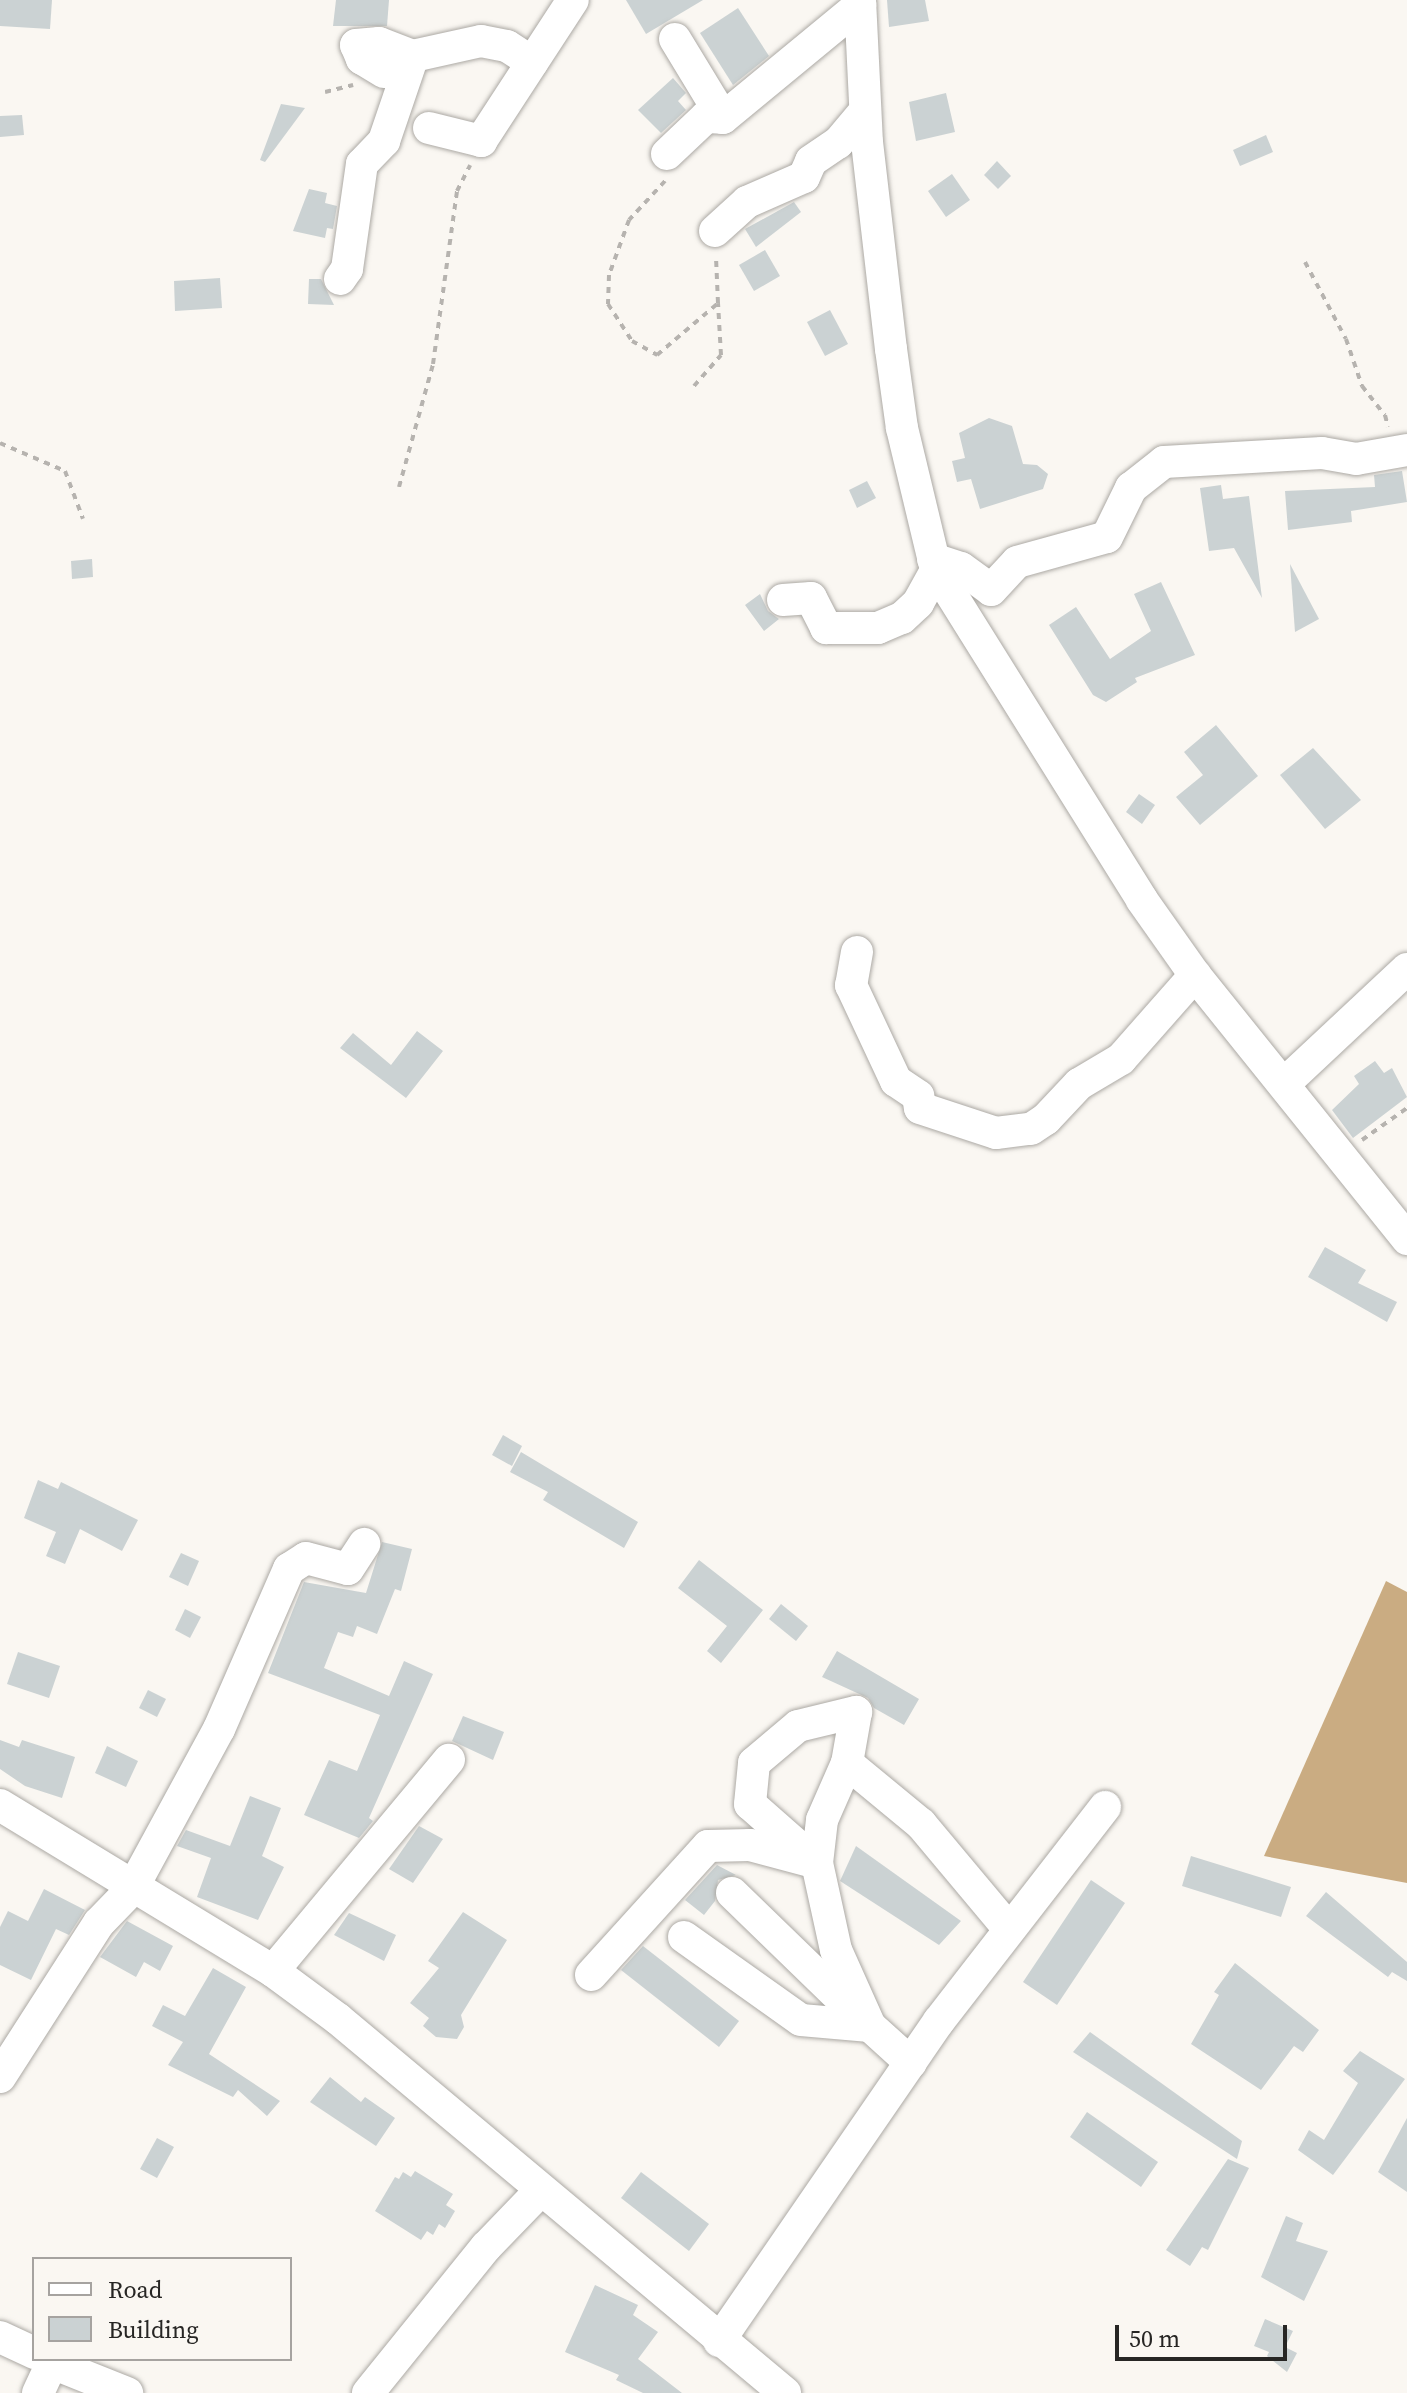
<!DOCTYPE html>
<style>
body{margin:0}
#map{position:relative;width:1407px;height:2393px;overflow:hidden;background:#faf7f2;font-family:"Source Serif 4",serif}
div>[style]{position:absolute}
.forest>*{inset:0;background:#caac82}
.building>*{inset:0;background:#cbd2d3}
.path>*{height:4px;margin-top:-2px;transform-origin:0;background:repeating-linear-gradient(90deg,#b6b3af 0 6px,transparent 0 12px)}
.roads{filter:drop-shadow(0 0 2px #aca9a4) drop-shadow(0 0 2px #aca9a4)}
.minor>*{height:32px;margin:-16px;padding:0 16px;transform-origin:16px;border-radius:16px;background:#fff}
span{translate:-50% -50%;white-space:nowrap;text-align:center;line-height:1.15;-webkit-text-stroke:8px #faf7f2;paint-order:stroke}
.legend{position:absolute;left:32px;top:2257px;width:260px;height:104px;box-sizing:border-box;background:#faf7f2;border:2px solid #a6a3a0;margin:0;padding:10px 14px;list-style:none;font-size:24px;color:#272624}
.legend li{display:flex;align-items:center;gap:16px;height:40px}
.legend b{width:40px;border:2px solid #a6a3a0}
.scale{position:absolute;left:1115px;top:2325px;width:172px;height:36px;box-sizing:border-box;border:4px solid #272624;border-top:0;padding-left:10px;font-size:24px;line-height:28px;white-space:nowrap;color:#272624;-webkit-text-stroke:6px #faf7f2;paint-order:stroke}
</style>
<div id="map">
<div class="forest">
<div style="clip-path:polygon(1386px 1581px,1407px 1592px,1407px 1883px,1264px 1856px)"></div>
</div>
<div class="building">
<div style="clip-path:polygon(0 0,52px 0,50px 29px,0 26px)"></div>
<div style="clip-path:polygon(336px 0,389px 0,387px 26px,333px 26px)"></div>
<div style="clip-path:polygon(626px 0,703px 0,646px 34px)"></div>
<div style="clip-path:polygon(887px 0,925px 0,929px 21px,889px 27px)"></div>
<div style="clip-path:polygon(738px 8px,769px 56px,733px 85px,700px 33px)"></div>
<div style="clip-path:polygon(673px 78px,686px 93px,678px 101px,686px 110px,661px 133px,638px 110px)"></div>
<div style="clip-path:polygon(946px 93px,955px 132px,916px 141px,909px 102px)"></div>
<div style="clip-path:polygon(281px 104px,305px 108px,265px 162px,260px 160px)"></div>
<div style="clip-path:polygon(22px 115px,24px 135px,0 137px,0 116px)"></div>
<div style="clip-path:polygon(1266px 135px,1273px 152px,1240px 166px,1233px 150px)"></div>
<div style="clip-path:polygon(997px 161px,1011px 176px,998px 189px,984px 175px)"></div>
<div style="clip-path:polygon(952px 174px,970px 200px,946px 217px,928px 191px)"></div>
<div style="clip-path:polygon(309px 189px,327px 193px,325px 203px,337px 206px,333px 229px,327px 228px,325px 238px,293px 231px)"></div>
<div style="clip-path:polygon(794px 202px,801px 212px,756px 247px,745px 229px)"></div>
<div style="clip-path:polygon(765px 250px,780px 276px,754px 291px,739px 265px)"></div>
<div style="clip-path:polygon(220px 278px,222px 308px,175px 311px,174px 281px)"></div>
<div style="clip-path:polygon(309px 279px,321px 279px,334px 305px,308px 304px)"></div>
<div style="clip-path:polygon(830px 310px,848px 344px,825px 356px,807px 322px)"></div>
<div style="clip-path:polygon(989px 418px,1012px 426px,1023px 464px,1037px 465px,1048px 474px,1043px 489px,980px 509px,971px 479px,957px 482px,952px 461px,965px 458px,959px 433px)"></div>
<div style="clip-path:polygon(1402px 471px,1407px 502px,1351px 511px,1352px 522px,1288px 530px,1285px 491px,1375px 487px,1374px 475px)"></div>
<div style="clip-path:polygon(867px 481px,876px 498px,857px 508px,849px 490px)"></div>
<div style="clip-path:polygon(1221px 485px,1223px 499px,1249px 496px,1262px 598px,1234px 548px,1209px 551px,1200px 488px)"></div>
<div style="clip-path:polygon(92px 559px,93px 577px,72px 579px,71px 561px)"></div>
<div style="clip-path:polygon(1290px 564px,1319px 619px,1295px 632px)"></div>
<div style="clip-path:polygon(1161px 582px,1195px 655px,1135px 678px,1137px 682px,1106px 702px,1093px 695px,1049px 625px,1076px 607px,1110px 659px,1151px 631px,1134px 594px)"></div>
<div style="clip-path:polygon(760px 594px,768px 611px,779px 619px,764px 631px,745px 605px)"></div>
<div style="clip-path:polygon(1216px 725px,1258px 776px,1200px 825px,1176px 797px,1203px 775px,1184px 752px)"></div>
<div style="clip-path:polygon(1313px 748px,1361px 800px,1325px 829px,1280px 775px)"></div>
<div style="clip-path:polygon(1139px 794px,1155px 805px,1142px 824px,1126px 812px)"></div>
<div style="clip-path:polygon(417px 1031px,443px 1051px,406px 1098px,340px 1048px,353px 1033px,391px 1065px)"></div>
<div style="clip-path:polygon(1375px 1061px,1384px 1073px,1392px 1068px,1407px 1097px,1353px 1138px,1332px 1110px,1359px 1084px,1354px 1076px)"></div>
<div style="clip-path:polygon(1325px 1247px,1366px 1270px,1358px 1283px,1397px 1302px,1387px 1322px,1308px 1277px)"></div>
<div style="clip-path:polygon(503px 1435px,522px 1446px,512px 1466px,492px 1455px)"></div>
<div style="clip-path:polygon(521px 1452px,638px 1522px,624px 1548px,543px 1500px,548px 1492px,510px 1472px)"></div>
<div style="clip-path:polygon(38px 1480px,58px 1489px,61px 1482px,138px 1520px,122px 1551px,80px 1529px,65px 1564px,46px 1556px,56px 1532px,24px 1518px)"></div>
<div style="clip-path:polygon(382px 1542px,412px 1549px,401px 1591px,395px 1589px,377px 1634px,357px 1626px,353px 1637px,338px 1632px,324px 1668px,389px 1696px,404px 1661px,433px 1674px,369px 1818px,373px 1821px,359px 1838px,304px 1815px,329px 1760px,357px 1771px,380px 1715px,268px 1673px,304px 1582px,366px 1593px)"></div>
<div style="clip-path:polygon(181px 1553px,199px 1561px,188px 1586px,169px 1577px)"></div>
<div style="clip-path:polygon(699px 1560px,763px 1610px,721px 1663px,707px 1651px,727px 1626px,678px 1588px)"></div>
<div style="clip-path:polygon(781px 1604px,808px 1626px,796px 1641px,769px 1619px)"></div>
<div style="clip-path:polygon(185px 1609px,201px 1617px,190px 1638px,175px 1630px)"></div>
<div style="clip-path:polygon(837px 1651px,919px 1699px,904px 1725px,874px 1708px,868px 1698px,822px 1677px)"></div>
<div style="clip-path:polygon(18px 1652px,60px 1666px,49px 1698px,7px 1684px)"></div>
<div style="clip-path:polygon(148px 1690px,166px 1699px,157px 1717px,139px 1708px)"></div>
<div style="clip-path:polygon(463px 1716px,504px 1732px,493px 1760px,452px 1741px)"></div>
<div style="clip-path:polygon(0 1740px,19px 1747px,22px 1740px,75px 1757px,62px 1798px,25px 1786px,0 1769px)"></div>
<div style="clip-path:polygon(107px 1746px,138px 1761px,126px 1787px,95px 1773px)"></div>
<div style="clip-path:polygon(250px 1796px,281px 1808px,262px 1856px,284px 1867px,258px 1920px,197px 1897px,211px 1858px,177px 1846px,186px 1830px,230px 1846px)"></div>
<div style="clip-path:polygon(419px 1826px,443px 1839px,413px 1883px,389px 1869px)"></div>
<div style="clip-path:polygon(856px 1846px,961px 1921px,939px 1945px,840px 1881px)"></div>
<div style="clip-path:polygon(1191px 1856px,1291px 1887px,1281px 1917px,1182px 1886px)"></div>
<div style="clip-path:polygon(717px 1865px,736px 1875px,718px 1880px,715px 1901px,704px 1915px,685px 1900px)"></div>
<div style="clip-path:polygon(1091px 1880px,1125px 1903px,1057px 2005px,1023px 1982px)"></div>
<div style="clip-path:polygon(44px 1889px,85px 1910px,69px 1935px,56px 1929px,31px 1980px,0 1965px,0 1927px,8px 1911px,28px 1921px)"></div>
<div style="clip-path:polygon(1326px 1892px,1407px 1962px,1407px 1981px,1392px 1972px,1388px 1977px,1306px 1916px)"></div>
<div style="clip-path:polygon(463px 1912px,507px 1940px,461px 2015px,464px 2027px,457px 2039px,436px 2037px,423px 2026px,429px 2018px,410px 2003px,439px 1968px,428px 1961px)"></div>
<div style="clip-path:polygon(349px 1913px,396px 1935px,384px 1961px,334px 1935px)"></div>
<div style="clip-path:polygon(127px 1921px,173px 1946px,160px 1971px,144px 1962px,136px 1977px,100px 1957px)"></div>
<div style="clip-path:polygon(643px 1946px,739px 2021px,719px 2047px,621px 1970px)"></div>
<div style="clip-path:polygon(1235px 1963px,1319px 2030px,1303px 2052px,1294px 2046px,1261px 2090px,1191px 2044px,1219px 1995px,1214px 1992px)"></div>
<div style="clip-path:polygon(213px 1968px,246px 1987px,209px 2054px,280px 2101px,267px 2116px,238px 2090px,233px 2097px,168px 2065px,183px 2042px,152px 2026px,163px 2005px,185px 2016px)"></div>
<div style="clip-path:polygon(1090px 2032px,1242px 2141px,1237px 2159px,1073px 2052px)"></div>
<div style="clip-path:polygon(1360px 2051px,1405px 2079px,1333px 2175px,1298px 2150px,1309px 2130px,1324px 2140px,1358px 2083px,1343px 2071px)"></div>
<div style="clip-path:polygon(330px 2077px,361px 2102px,365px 2097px,395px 2118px,376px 2146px,310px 2102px)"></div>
<div style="clip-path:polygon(1087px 2112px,1158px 2162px,1141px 2187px,1070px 2137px)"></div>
<div style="clip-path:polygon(1407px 2118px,1407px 2192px,1378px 2172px)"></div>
<div style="clip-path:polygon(157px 2138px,174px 2147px,157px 2178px,140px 2169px)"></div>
<div style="clip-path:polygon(1228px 2159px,1249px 2168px,1208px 2250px,1202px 2247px,1190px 2266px,1166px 2250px)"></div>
<div style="clip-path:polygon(415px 2171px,453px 2194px,446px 2205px,455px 2211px,445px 2228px,439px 2224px,433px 2235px,427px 2231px,421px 2240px,375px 2211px,395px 2177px,399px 2179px,403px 2172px,411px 2177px)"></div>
<div style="clip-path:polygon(641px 2172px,709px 2224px,689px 2251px,621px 2198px)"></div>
<div style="clip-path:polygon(1286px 2216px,1303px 2223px,1296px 2241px,1328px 2251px,1304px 2301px,1261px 2277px)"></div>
<div style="clip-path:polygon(595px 2285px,638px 2305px,633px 2315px,658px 2332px,638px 2359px,682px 2393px,643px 2393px,616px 2380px,619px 2375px,565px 2352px)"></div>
<div style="clip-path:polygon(1265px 2319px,1293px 2331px,1285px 2347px,1297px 2353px,1287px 2372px,1267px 2356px,1269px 2352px,1254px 2346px)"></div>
</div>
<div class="path">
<div style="left:325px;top:92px;width:29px;rotate:-14deg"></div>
<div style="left:665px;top:181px;width:53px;rotate:132.7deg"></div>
<div style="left:629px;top:220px;width:59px;rotate:110deg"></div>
<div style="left:609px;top:275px;width:29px;rotate:92deg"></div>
<div style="left:608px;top:304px;width:44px;rotate:57deg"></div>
<div style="left:632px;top:341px;width:29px;rotate:29deg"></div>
<div style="left:657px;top:355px;width:80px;rotate:-40.4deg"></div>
<div style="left:718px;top:303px;width:45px;rotate:-92.5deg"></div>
<div style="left:1305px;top:262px;width:87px;rotate:62deg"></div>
<div style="left:1346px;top:339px;width:50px;rotate:71.2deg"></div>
<div style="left:1362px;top:386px;width:37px;rotate:52deg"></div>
<div style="left:1385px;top:415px;width:12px;rotate:76deg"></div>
<div style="left:694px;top:386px;width:41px;rotate:-48.9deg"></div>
<div style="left:721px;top:355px;width:52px;rotate:-93.3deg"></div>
<div style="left:0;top:443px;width:71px;rotate:23.3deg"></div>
<div style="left:65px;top:471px;width:51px;rotate:69.4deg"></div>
<div style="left:399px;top:487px;width:128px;rotate:-74.5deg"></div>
<div style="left:433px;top:364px;width:175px;rotate:-82.1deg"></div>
<div style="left:457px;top:191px;width:29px;rotate:-63deg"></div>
<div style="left:1362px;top:1140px;width:55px;rotate:-35.4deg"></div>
</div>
<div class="roads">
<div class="minor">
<div style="left:860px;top:0;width:142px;rotate:87.2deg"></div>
<div style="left:867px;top:142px;width:208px;rotate:83.4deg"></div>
<div style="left:891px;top:349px;width:80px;rotate:82.1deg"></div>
<div style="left:902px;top:428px;width:146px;rotate:76.5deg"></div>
<div style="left:936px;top:570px;width:389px;rotate:58deg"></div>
<div style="left:1142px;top:900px;width:92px;rotate:54.8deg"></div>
<div style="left:1195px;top:975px;width:339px;rotate:51.2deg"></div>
<div style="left:675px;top:39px;width:92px;rotate:58.7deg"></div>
<div style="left:384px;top:72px;width:26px;rotate:-149deg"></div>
<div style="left:362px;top:59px;width:15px;rotate:-113deg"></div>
<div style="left:356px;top:45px;width:23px;rotate:-5deg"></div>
<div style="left:379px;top:43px;width:36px;rotate:21deg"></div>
<div style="left:429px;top:128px;width:54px;rotate:14deg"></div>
<div style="left:481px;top:141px;width:168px;rotate:-56.9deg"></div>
<div style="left:667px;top:154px;width:54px;rotate:-43.5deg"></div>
<div style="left:706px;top:117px;width:17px;rotate:3deg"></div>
<div style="left:723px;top:118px;width:178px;rotate:-39.5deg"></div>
<div style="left:715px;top:231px;width:43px;rotate:-42.2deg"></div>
<div style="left:747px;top:202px;width:62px;rotate:-23.7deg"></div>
<div style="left:804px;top:177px;width:17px;rotate:-66deg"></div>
<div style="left:811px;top:161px;width:32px;rotate:-34deg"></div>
<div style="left:838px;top:143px;width:42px;rotate:-49.8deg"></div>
<div style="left:340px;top:279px;width:12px;rotate:-55deg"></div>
<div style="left:347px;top:269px;width:106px;rotate:-81.9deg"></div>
<div style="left:362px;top:164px;width:32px;rotate:-46deg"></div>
<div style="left:384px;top:141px;width:90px;rotate:-71.2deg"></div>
<div style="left:413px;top:56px;width:70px;rotate:-12.4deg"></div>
<div style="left:481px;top:41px;width:26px;rotate:11deg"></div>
<div style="left:507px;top:46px;width:30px;rotate:33deg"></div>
<div style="left:933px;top:559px;width:29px;rotate:18deg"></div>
<div style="left:961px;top:568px;width:37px;rotate:36deg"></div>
<div style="left:991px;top:590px;width:38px;rotate:-47deg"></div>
<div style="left:1017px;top:562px;width:93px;rotate:-15.5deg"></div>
<div style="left:1107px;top:537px;width:55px;rotate:-63.9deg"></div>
<div style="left:1131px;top:488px;width:42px;rotate:-38.2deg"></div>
<div style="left:1164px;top:462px;width:158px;rotate:-3.3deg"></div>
<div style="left:1322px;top:453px;width:35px;rotate:10deg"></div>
<div style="left:1356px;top:459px;width:52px;rotate:-10deg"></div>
<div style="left:783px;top:600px;width:28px;rotate:-4deg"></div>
<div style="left:811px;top:598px;width:34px;rotate:63deg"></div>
<div style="left:826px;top:628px;width:52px"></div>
<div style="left:878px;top:628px;width:26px;rotate:-23deg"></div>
<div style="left:902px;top:618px;width:22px;rotate:-43deg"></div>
<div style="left:918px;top:603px;width:38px;rotate:-61deg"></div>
<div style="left:857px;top:952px;width:34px;rotate:100deg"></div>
<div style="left:851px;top:985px;width:106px;rotate:64.9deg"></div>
<div style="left:896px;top:1081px;width:27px;rotate:34deg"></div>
<div style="left:918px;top:1096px;width:12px;rotate:81deg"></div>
<div style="left:920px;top:1108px;width:80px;rotate:18.2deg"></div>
<div style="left:996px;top:1133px;width:35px;rotate:-7deg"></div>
<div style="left:1031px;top:1129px;width:18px;rotate:-34deg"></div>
<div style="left:1046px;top:1119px;width:48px;rotate:-46.7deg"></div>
<div style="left:1079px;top:1084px;width:49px;rotate:-30.8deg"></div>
<div style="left:1121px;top:1059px;width:112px;rotate:-48.6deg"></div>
<div style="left:1285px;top:1083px;width:167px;rotate:-43.1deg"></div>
<div style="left:847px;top:1763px;width:96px;rotate:39.5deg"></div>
<div style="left:921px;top:1824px;width:136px;rotate:50.1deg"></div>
<div style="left:0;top:1805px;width:320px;rotate:31.3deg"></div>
<div style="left:273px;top:1971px;width:81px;rotate:36.4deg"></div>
<div style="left:338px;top:2019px;width:583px;rotate:39.92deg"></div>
<div style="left:817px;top:1863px;width:89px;rotate:-138.6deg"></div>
<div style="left:750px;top:1804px;width:41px;rotate:-84.4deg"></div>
<div style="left:754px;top:1763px;width:57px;rotate:-40.1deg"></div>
<div style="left:798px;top:1726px;width:60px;rotate:-13.6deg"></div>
<div style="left:856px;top:1712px;width:52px;rotate:100deg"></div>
<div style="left:847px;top:1763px;width:62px;rotate:113.7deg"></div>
<div style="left:822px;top:1820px;width:43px;rotate:96.6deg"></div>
<div style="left:817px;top:1863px;width:89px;rotate:77.7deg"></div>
<div style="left:836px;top:1950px;width:83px;rotate:65.9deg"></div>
<div style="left:870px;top:2026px;width:55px;rotate:42.1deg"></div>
<div style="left:732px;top:1893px;width:173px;rotate:44.1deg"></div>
<div style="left:684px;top:1937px;width:143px;rotate:35.4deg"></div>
<div style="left:801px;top:2020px;width:69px;rotate:5deg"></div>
<div style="left:273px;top:1971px;width:275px;rotate:-50.2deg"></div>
<div style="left:591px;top:1975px;width:174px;rotate:-47.8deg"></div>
<div style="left:708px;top:1846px;width:42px;rotate:-1.4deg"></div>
<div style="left:750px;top:1845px;width:62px;rotate:14.9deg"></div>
<div style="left:0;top:2077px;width:183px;rotate:-57.3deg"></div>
<div style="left:99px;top:1923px;width:47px;rotate:-45.9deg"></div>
<div style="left:132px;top:1889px;width:182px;rotate:-61.5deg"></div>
<div style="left:219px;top:1729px;width:175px;rotate:-66.4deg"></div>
<div style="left:289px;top:1569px;width:20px;rotate:-33deg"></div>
<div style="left:306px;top:1558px;width:43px;rotate:14.7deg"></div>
<div style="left:348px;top:1569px;width:30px;rotate:-57deg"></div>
<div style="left:0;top:2337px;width:38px;rotate:25deg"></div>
<div style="left:719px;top:2341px;width:388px;rotate:-55.5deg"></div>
<div style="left:939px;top:2021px;width:271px;rotate:-52.2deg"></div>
<div style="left:52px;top:2363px;width:81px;rotate:21.8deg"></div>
<div style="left:38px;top:2393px;width:33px;rotate:-65deg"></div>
<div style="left:52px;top:2363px;width:6px;rotate:-141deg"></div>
<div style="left:368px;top:2393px;width:188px;rotate:-51.1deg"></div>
<div style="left:486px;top:2247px;width:79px;rotate:-46deg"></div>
</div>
</div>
<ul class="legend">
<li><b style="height:10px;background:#fff"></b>Road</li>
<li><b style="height:22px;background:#cbd2d3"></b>Building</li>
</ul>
<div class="scale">50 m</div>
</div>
